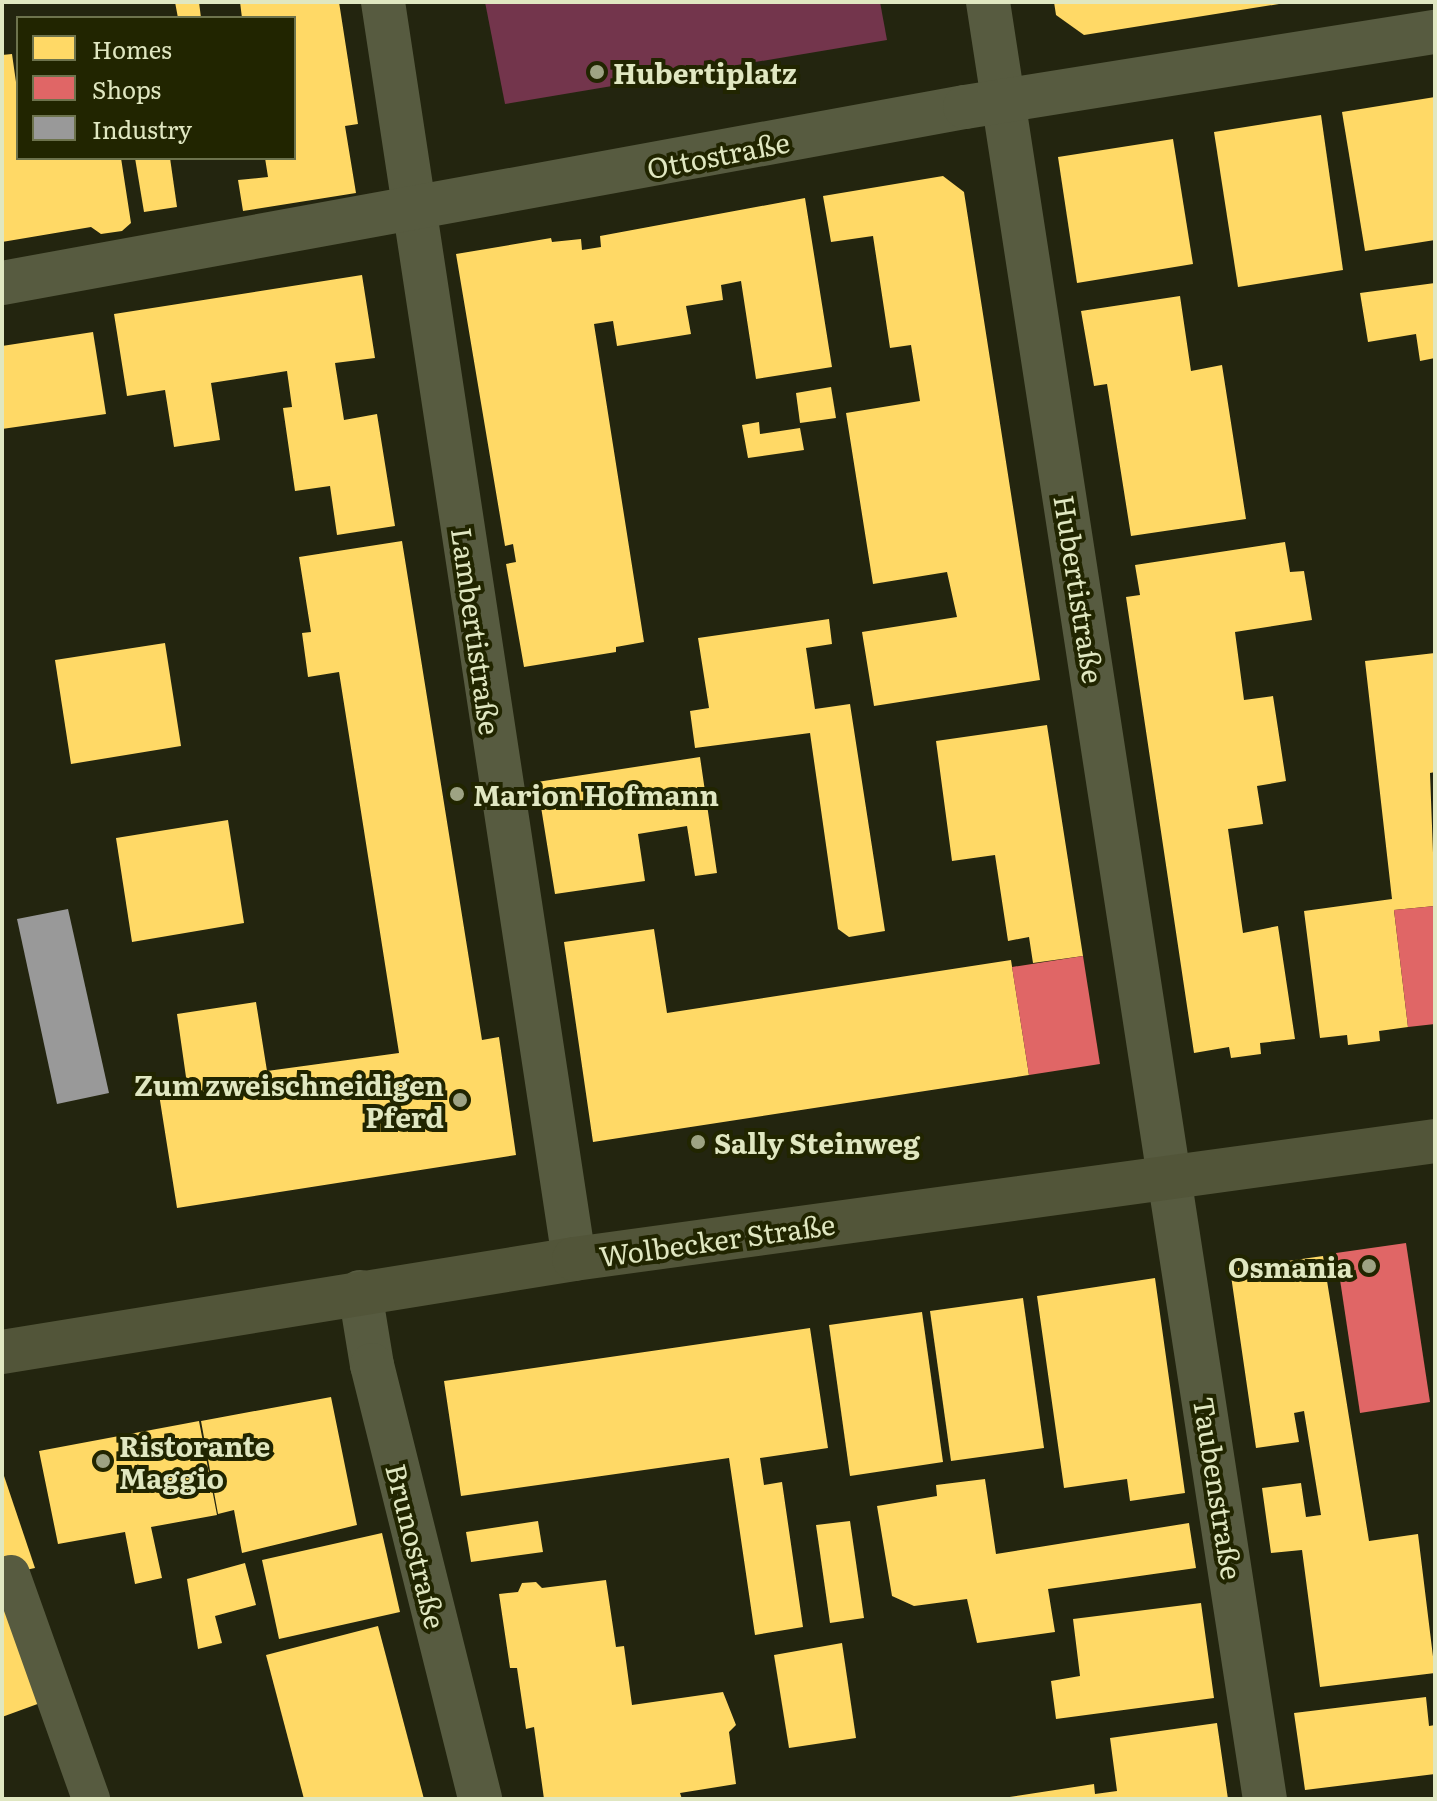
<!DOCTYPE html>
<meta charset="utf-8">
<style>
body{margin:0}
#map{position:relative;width:1437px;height:1801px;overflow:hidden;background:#23250f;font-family:Literata,serif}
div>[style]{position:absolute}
.green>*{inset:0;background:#73354c}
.homes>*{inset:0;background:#ffd966}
.shops>*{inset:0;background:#e06666}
.industry>*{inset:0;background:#999}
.lane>*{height:38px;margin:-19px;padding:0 19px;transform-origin:19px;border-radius:19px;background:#575b40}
.street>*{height:44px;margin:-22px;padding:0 22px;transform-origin:22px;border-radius:22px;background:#575b40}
.secondary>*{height:44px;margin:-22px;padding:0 22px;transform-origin:22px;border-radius:22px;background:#525539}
.dots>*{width:22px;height:22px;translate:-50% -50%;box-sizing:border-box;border:4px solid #212500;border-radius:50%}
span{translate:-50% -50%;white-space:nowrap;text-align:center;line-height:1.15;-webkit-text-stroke:8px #212500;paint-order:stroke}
.poi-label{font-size:28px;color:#e0e7c1;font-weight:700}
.left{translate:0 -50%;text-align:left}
.right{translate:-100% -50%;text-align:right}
.street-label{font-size:28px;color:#e0e7c1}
.frame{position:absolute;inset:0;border:4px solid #e0e7c1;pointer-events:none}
.legend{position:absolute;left:16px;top:16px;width:280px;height:144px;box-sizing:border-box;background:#212500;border:2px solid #6d734d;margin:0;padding:10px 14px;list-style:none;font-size:24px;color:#e0e7c1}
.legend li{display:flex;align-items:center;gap:16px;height:40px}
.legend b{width:40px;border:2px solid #6d734d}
</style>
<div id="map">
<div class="green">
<div style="clip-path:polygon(485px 2px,880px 2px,887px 40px,505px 104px)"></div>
</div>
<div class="homes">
<div style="clip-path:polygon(175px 2px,199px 2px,201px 18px,178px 18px)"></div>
<div style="clip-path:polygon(240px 2px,339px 2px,358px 124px,345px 126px,356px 193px,243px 211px,238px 180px,268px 177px,265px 158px,294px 158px,294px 18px,242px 18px)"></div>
<div style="clip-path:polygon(1054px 2px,1279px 2px,1279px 4px,1084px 35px,1056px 15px)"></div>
<div style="clip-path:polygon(12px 54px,18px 96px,16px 157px,121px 158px,131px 223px,122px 231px,101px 234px,91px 227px,2px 242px,2px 55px)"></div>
<div style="clip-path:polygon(1435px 97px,1435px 240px,1365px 251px,1342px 112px)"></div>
<div style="clip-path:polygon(1321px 115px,1343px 270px,1238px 287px,1214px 132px)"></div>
<div style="clip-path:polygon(1173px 139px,1193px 264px,1077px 283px,1058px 157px)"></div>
<div style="clip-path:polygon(135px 158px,170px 158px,177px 207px,144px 212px)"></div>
<div style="clip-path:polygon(943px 176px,964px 192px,1040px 680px,874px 706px,862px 632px,957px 617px,947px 572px,873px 584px,846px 413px,920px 401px,911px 345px,890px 348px,873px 236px,831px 242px,823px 196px)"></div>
<div style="clip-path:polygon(805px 198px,832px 367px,756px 379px,741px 281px,721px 285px,723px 300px,686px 306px,691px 334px,617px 346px,613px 321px,594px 324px,644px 642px,616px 647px,616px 652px,524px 667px,506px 564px,516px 562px,513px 544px,505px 546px,456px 254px,551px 238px,552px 242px,581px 239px,582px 250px,601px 247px,600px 236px)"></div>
<div style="clip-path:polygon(362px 275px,375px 358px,335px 363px,344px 420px,377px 414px,395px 526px,337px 535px,330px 486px,295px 491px,283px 408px,292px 407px,287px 371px,211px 383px,220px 440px,174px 447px,165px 390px,127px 396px,114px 314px)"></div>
<div style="clip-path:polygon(1435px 283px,1435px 358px,1420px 361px,1416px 334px,1368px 342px,1360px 293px)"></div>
<div style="clip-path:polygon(1180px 296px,1191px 371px,1222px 365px,1246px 519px,1131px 536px,1107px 384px,1094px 386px,1081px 311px)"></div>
<div style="clip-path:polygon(93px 332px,106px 414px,2px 429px,2px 346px)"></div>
<div style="clip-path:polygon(831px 387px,836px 418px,800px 423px,796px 393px)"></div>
<div style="clip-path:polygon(759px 422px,760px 434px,800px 428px,804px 450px,748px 458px,742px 425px)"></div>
<div style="clip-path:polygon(402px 541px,482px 1040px,499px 1037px,516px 1155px,177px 1208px,158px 1088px,187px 1084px,177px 1014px,256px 1002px,267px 1071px,399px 1053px,339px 672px,308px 677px,302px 633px,311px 632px,299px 557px)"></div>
<div style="clip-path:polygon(1285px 542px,1290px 572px,1304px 571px,1312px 620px,1235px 632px,1244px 700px,1273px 696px,1286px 781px,1257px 786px,1263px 824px,1228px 829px,1243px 933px,1278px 926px,1295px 1039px,1260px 1043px,1261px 1054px,1231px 1058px,1229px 1047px,1194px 1053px,1126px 597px,1140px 595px,1135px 565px)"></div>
<div style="clip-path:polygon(829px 619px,832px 644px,806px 648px,815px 709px,850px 704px,885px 931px,849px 937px,838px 929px,810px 733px,695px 748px,690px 711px,709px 708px,698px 638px)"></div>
<div style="clip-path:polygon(165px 643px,181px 746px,71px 764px,55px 660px)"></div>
<div style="clip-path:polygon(1435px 653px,1435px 772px,1430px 773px,1435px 906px,1394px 910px,1408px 1027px,1379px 1031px,1380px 1041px,1348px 1045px,1347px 1035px,1320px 1038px,1304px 911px,1392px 899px,1365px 661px)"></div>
<div style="clip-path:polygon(1047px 725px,1083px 956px,1033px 963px,1029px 937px,1008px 941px,995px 855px,952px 861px,936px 741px)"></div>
<div style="clip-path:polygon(700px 757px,717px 873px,695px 876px,687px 826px,638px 834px,645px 881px,555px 894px,537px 782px)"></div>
<div style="clip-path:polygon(228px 820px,244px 923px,132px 942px,116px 838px)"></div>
<div style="clip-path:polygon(654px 929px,667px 1013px,1011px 960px,1029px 1075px,593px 1142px,564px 942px)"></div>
<div style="clip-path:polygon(1323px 1256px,1369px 1541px,1418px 1534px,1435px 1673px,1320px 1687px,1302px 1550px,1271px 1553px,1262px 1488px,1301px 1483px,1306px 1517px,1321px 1515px,1304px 1411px,1294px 1413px,1299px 1442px,1256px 1448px,1230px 1269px)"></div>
<div style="clip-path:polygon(1155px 1278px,1185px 1493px,1130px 1501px,1127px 1479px,1064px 1488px,1037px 1296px)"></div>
<div style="clip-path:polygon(1023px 1298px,1044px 1448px,951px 1461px,930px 1311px)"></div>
<div style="clip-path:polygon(922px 1312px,943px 1462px,850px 1476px,829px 1325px)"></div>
<div style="clip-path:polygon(810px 1328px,828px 1448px,760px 1458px,764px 1485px,782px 1482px,803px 1627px,755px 1635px,729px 1458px,461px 1496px,444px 1381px)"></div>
<div style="clip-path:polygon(331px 1397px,357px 1525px,242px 1553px,234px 1510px,218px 1514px,201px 1421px)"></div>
<div style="clip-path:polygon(199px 1421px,217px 1515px,151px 1527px,162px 1578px,135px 1584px,125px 1532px,58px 1544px,39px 1451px)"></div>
<div style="clip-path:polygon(2px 1470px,35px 1568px,2px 1575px)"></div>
<div style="clip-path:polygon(985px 1479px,996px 1554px,1189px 1523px,1196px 1568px,1048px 1589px,1055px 1632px,977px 1643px,967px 1599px,914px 1606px,892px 1596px,877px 1506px,937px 1496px,936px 1485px)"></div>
<div style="clip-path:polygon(538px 1521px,543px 1552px,471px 1562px,466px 1532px)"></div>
<div style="clip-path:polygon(850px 1521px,864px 1618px,830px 1623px,816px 1525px)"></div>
<div style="clip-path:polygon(382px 1533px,400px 1612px,279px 1639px,262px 1560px)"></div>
<div style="clip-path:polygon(245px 1563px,256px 1605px,215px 1616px,222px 1643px,198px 1649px,187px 1579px)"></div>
<div style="clip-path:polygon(606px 1580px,616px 1647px,624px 1646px,632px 1705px,723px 1692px,736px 1725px,729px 1732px,736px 1784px,680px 1793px,682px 1799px,544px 1799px,534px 1727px,526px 1729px,517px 1668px,510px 1668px,499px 1594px,518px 1592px,522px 1583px,536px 1582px,542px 1588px)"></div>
<div style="clip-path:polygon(2px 1594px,43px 1702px,2px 1717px)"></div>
<div style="clip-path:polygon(1201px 1603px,1214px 1698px,1056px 1719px,1051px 1681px,1080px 1676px,1073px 1619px)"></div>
<div style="clip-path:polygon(378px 1626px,424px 1799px,304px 1799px,266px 1655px)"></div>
<div style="clip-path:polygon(842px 1643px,856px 1738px,789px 1748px,774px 1655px)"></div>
<div style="clip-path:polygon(1426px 1697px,1429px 1726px,1435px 1725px,1435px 1774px,1305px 1790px,1294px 1713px)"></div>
<div style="clip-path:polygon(1217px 1723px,1228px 1799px,996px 1799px,1094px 1784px,1095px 1794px,1117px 1791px,1110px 1738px)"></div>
</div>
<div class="shops">
<div style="clip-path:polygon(1435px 906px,1435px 1024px,1408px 1027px,1394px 910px)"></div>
<div style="clip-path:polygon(1083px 956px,1100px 1064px,1029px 1075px,1012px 967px)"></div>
<div style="clip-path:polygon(1406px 1243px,1430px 1402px,1360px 1413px,1336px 1253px)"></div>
</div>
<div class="industry">
<div style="clip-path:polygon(68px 909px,109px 1093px,57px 1104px,17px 919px)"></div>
</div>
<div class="lane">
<div style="left:11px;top:1574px;width:239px;rotate:70.4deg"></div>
</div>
<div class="street">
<div style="left:383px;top:2px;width:1271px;rotate:81.36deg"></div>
<div style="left:988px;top:2px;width:1818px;rotate:81.24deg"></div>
<div style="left:2px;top:283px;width:979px;rotate:-10.36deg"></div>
<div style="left:965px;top:107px;width:476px;rotate:-9.1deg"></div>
<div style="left:360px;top:1292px;width:74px;rotate:80.7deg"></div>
<div style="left:372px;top:1365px;width:447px;rotate:76deg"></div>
</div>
<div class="secondary">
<div style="left:2px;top:1352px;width:580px;rotate:-9.23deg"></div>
<div style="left:574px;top:1259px;width:869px;rotate:-7.8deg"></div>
</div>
<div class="dots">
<div style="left:597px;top:72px;background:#9ea383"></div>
<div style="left:457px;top:794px;background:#9ea383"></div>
<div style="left:460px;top:1100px;background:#9ea383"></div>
<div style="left:698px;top:1142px;background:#9ea383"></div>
<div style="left:1369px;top:1266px;background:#9ea383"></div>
<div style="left:103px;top:1461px;background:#9ea383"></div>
</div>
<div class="poi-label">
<span class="left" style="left:613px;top:72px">Hubertiplatz</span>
<span class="left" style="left:473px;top:794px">Marion Hofmann</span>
<span class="right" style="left:444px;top:1100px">Zum zweischneidigen<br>Pferd</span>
<span class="left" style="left:714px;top:1142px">Sally Steinweg</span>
<span class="right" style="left:1353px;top:1266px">Osmania</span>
<span class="left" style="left:119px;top:1461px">Ristorante<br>Maggio</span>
</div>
<div class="street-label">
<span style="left:718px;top:154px;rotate:-11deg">Ottostraße</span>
<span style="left:1080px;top:589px;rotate:81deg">Hubertistraße</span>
<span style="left:477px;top:631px;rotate:82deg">Lambertistraße</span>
<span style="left:717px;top:1239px;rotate:-8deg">Wolbecker Straße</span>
<span style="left:1219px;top:1488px;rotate:81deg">Taubenstraße</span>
<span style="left:417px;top:1546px;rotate:76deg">Brunostraße</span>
</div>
<div class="frame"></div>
<ul class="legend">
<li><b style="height:22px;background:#ffd966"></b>Homes</li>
<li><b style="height:22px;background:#e06666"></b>Shops</li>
<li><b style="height:22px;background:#999"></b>Industry</li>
</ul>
</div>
